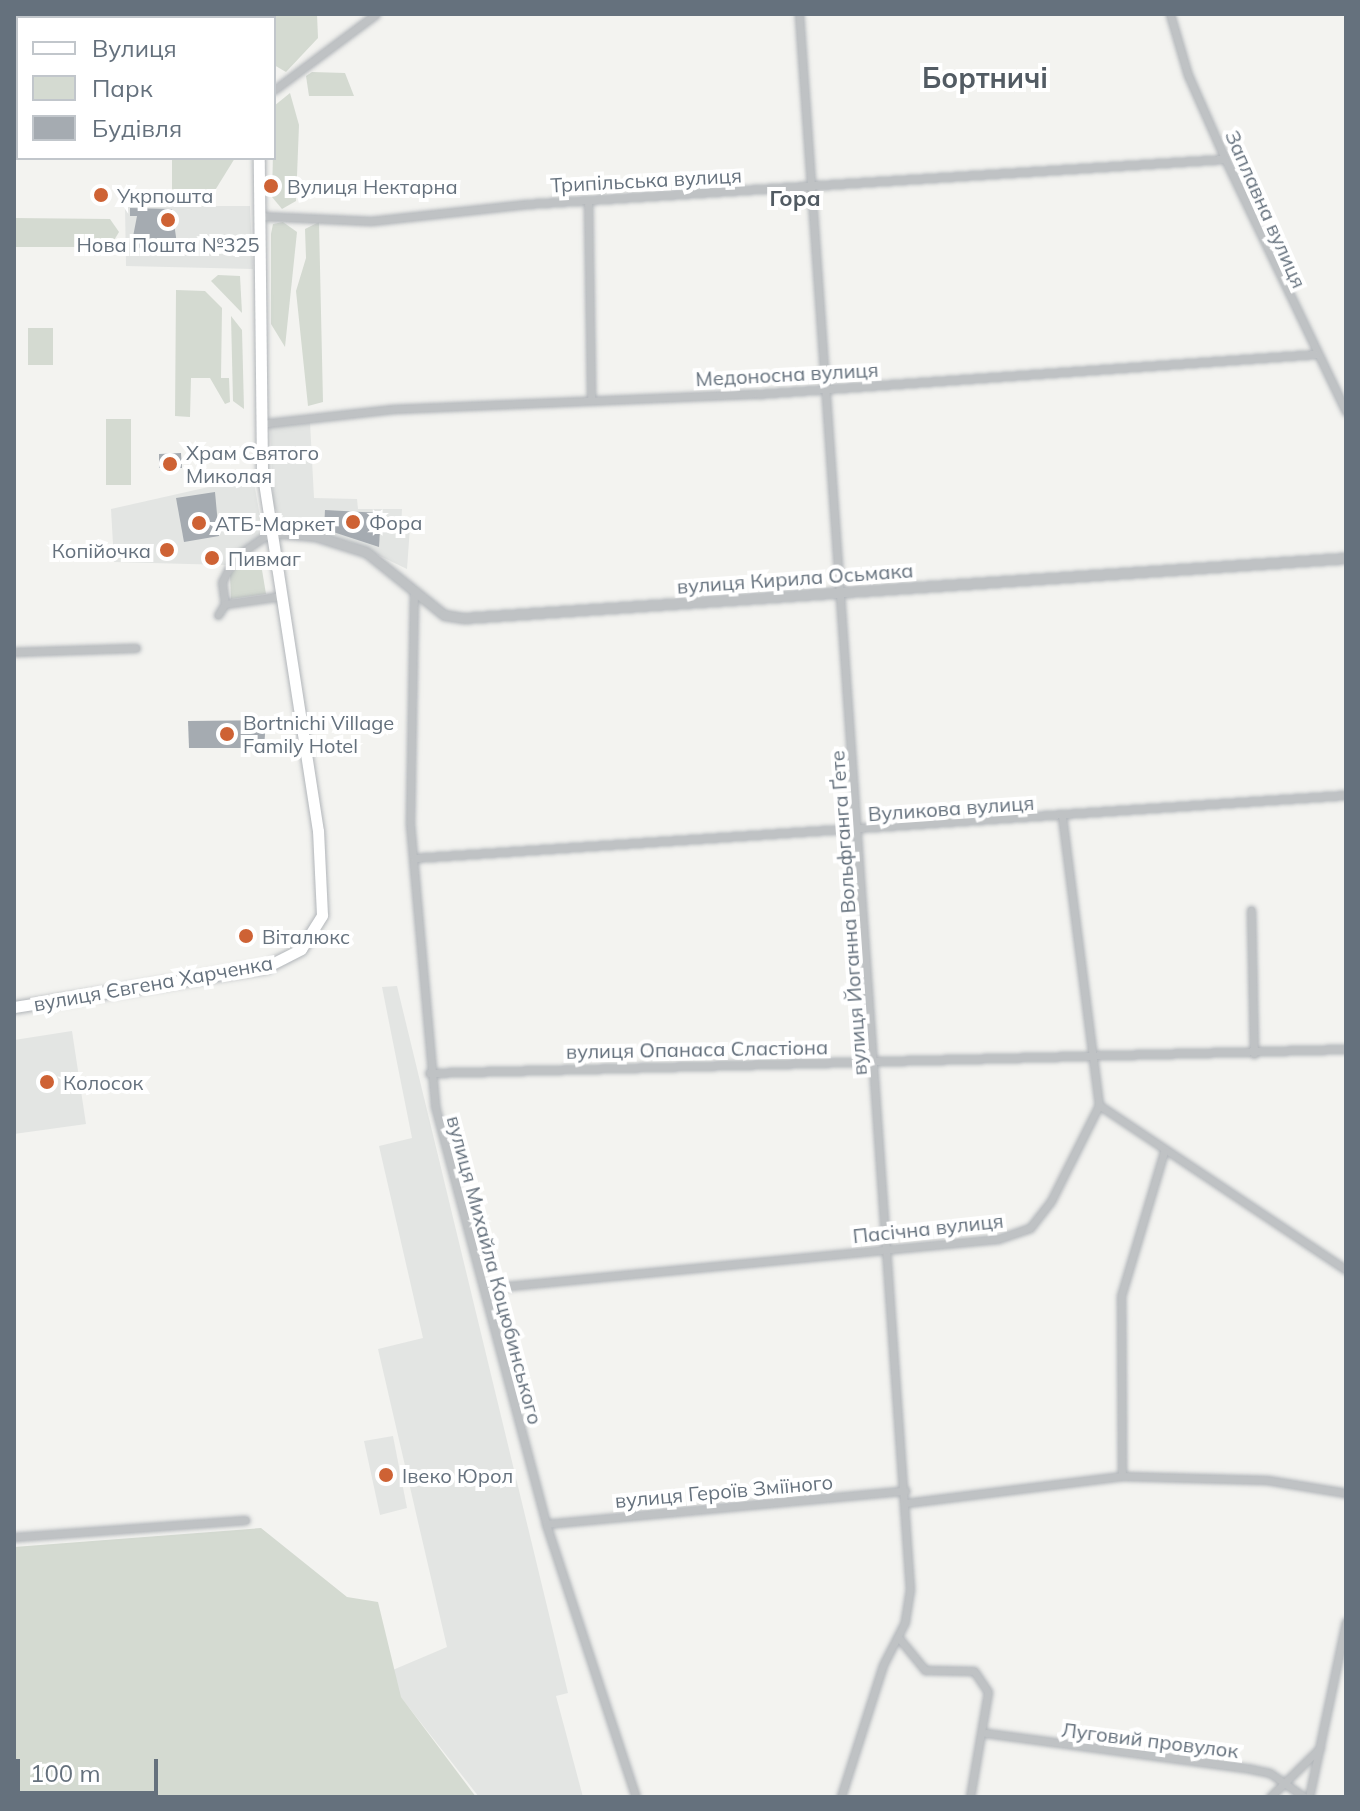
<!DOCTYPE html>
<meta charset="utf-8">
<style>
body{margin:0}
#map{position:relative;width:1360px;height:1811px;overflow:hidden;background:#f3f3f0;font-family:Mulish,sans-serif}
div>[style]{position:absolute}
.built>*{inset:0;background:#e3e5e3}
.green>*{inset:0;background:#d4dad1}
.building>*{inset:0;background:#a5abb1}
.roads{filter:drop-shadow(0 0 2px #b1b5b9) drop-shadow(0 0 2px #b1b5b9)}
.minor>*{height:7px;margin:-3.5px;padding:0 3.5px;transform-origin:3.5px;border-radius:3.5px;background:#bfc2c4}
.tertiary>*{height:9px;margin:-4.5px;padding:0 4.5px;transform-origin:4.5px;border-radius:4.5px;background:#bfc2c4}
.secondary>*{height:11px;margin:-5.5px;padding:0 5.5px;transform-origin:5.5px;border-radius:5.5px;background:#fff}
.dots>*{width:22px;height:22px;translate:-50% -50%;box-sizing:border-box;border:4px solid #fff;border-radius:50%}
span{translate:-50% -50%;white-space:nowrap;text-align:center;line-height:1.15;-webkit-text-stroke:8px #fff;paint-order:stroke}
.street-label{font-size:20px;color:#65717d}
.poi-label{font-size:20px;color:#65717d}
.left{translate:0 -50%;text-align:left}
.right{translate:-100% -50%;text-align:right}
.neighbourhood-label{font-size:22px;color:#525b63;font-weight:700}
.district-label{font-size:28px;color:#525b63;font-weight:700}
.frame{position:absolute;inset:0;border:16px solid #65717d;pointer-events:none}
.legend{position:absolute;left:16px;top:16px;width:260px;height:144px;box-sizing:border-box;background:#fff;border:2px solid #c1c6cb;margin:0;padding:10px 14px;list-style:none;font-size:24px;color:#65717d}
.legend li{display:flex;align-items:center;gap:16px;height:40px}
.legend b{width:40px;border:2px solid #c1c6cb}
.scale{position:absolute;left:16px;top:1759px;width:142px;height:36px;box-sizing:border-box;border:4px solid #65717d;border-top:0;padding-left:10px;font-size:24px;line-height:28px;white-space:nowrap;color:#65717d;-webkit-text-stroke:6px #fff;paint-order:stroke}
</style>
<div id="map">
<div class="built">
<div style="clip-path:polygon(14px 14px,114px 14px,18px 18px,18px 150px)"></div>
<div style="clip-path:polygon(125px 206px,250px 206px,253px 269px,126px 266px)"></div>
<div style="clip-path:polygon(310px 422px,314px 498px,357px 499px,358px 509px,402px 509px,401px 527px,410px 527px,407px 569px,351px 542px,300px 530px,279px 516px,273px 504px,270px 424px)"></div>
<div style="clip-path:polygon(253px 477px,263px 534px,226px 565px,114px 562px,111px 509px)"></div>
<div style="clip-path:polygon(397px 986px,568px 1693px,556px 1696px,583px 1797px,479px 1797px,396px 1691px,388px 1672px,447px 1647px,378px 1349px,423px 1338px,379px 1146px,412px 1138px,382px 987px)"></div>
<div style="clip-path:polygon(72px 1031px,86px 1124px,14px 1134px,14px 1040px)"></div>
<div style="clip-path:polygon(393px 1436px,407px 1508px,380px 1515px,364px 1441px)"></div>
</div>
<div class="green">
<div style="clip-path:polygon(271px 14px,317px 14px,318px 38px,286px 72px,274px 65px)"></div>
<div style="clip-path:polygon(312px 72px,345px 73px,354px 96px,309px 96px,306px 76px)"></div>
<div style="clip-path:polygon(290px 93px,299px 125px,296px 201px,282px 209px,272px 197px,274px 106px)"></div>
<div style="clip-path:polygon(172px 158px,235px 158px,209px 200px,172px 199px)"></div>
<div style="clip-path:polygon(14px 218px,110px 219px,119px 232px,110px 247px,14px 247px)"></div>
<div style="clip-path:polygon(283px 222px,297px 232px,285px 347px,271px 324px,271px 234px,273px 224px)"></div>
<div style="clip-path:polygon(319px 222px,323px 402px,308px 406px,296px 291px,306px 258px,305px 229px)"></div>
<div style="clip-path:polygon(218px 275px,240px 276px,242px 313px,211px 281px)"></div>
<div style="clip-path:polygon(176px 290px,205px 291px,222px 308px,221px 378px,229px 378px,230px 402px,225px 404px,210px 378px,191px 378px,190px 417px,175px 416px)"></div>
<div style="clip-path:polygon(231px 316px,242px 330px,244px 409px,233px 401px)"></div>
<div style="clip-path:polygon(28px 328px,53px 328px,53px 365px,28px 365px)"></div>
<div style="clip-path:polygon(106px 419px,131px 419px,131px 485px,106px 485px)"></div>
<div style="clip-path:polygon(259px 552px,266px 594px,231px 599px,230px 575px,242px 559px)"></div>
<div style="clip-path:polygon(261px 1528px,347px 1597px,378px 1602px,401px 1697px,476px 1797px,14px 1797px,14px 1547px)"></div>
</div>
<div class="building">
<div style="clip-path:polygon(130px 208px,172px 209px,178px 251px,131px 247px,137px 216px,130px 216px)"></div>
<div style="clip-path:polygon(181px 453px,182px 468px,159px 468px,159px 454px)"></div>
<div style="clip-path:polygon(215px 492px,219px 536px,184px 542px,176px 498px)"></div>
<div style="clip-path:polygon(325px 510px,381px 513px,379px 547px,324px 529px)"></div>
<div style="clip-path:polygon(266px 720px,264px 748px,189px 748px,188px 721px)"></div>
</div>
<div class="roads">
<div class="minor">
<div style="left:799px;top:14px;width:1579px;rotate:85.97deg"></div>
<div style="left:910px;top:1589px;width:33px;rotate:99deg"></div>
<div style="left:905px;top:1622px;width:48px;rotate:117.1deg"></div>
<div style="left:883px;top:1665px;width:139px;rotate:107.7deg"></div>
<div style="left:1170px;top:14px;width:64px;rotate:73.6deg"></div>
<div style="left:1188px;top:75px;width:92px;rotate:66.2deg"></div>
<div style="left:1225px;top:159px;width:280px;rotate:64.4deg"></div>
<div style="left:274px;top:90px;width:127px;rotate:-36.7deg"></div>
<div style="left:588px;top:200px;width:199px;rotate:89.1deg"></div>
<div style="left:260px;top:216px;width:111px;rotate:2.6deg"></div>
<div style="left:371px;top:221px;width:157px;rotate:-6.2deg"></div>
<div style="left:527px;top:204px;width:699px;rotate:-3.69deg"></div>
<div style="left:260px;top:424px;width:134px;rotate:-6.4deg"></div>
<div style="left:393px;top:409px;width:364px;rotate:-2.4deg"></div>
<div style="left:757px;top:394px;width:560px;rotate:-4.09deg"></div>
<div style="left:414px;top:592px;width:232px;rotate:91deg"></div>
<div style="left:410px;top:824px;width:283px;rotate:84.9deg"></div>
<div style="left:435px;top:1106px;width:432px;rotate:75.1deg"></div>
<div style="left:546px;top:1524px;width:287px;rotate:71.8deg"></div>
<div style="left:225px;top:604px;width:22px;rotate:-98deg"></div>
<div style="left:222px;top:582px;width:27px;rotate:-63deg"></div>
<div style="left:234px;top:558px;width:45px;rotate:-35.1deg"></div>
<div style="left:218px;top:615px;width:13px;rotate:-58deg"></div>
<div style="left:225px;top:604px;width:57px;rotate:-8.1deg"></div>
<div style="left:14px;top:652px;width:122px;rotate:-1.9deg"></div>
<div style="left:414px;top:858px;width:934px;rotate:-3.87deg"></div>
<div style="left:1251px;top:910px;width:144px;rotate:88.8deg"></div>
<div style="left:429px;top:1073px;width:917px;rotate:-1.5deg"></div>
<div style="left:1099px;top:1105px;width:297px;rotate:33.7deg"></div>
<div style="left:487px;top:1288px;width:513px;rotate:-5.48deg"></div>
<div style="left:998px;top:1239px;width:34px;rotate:-19deg"></div>
<div style="left:1030px;top:1228px;width:34px;rotate:-52deg"></div>
<div style="left:1051px;top:1201px;width:107px;rotate:-63.4deg"></div>
<div style="left:1099px;top:1105px;width:291px;rotate:-97.3deg"></div>
<div style="left:1122px;top:1476px;width:180px;rotate:-90.3deg"></div>
<div style="left:1121px;top:1296px;width:150px;rotate:-73.4deg"></div>
<div style="left:906px;top:1503px;width:218px;rotate:-7.1deg"></div>
<div style="left:1122px;top:1476px;width:145px;rotate:1.6deg"></div>
<div style="left:1267px;top:1480px;width:80px;rotate:9.3deg"></div>
<div style="left:546px;top:1524px;width:361px;rotate:-5.3deg"></div>
<div style="left:14px;top:1537px;width:232px;rotate:-4.2deg"></div>
<div style="left:898px;top:1637px;width:43px;rotate:50.7deg"></div>
<div style="left:925px;top:1670px;width:49px;rotate:1.2deg"></div>
<div style="left:974px;top:1671px;width:25px;rotate:56deg"></div>
<div style="left:988px;top:1692px;width:107px;rotate:99.7deg"></div>
<div style="left:986px;top:1733px;width:267px;rotate:7.7deg"></div>
<div style="left:1251px;top:1769px;width:19px;rotate:12deg"></div>
<div style="left:1270px;top:1773px;width:42px;rotate:35.2deg"></div>
<div style="left:1270px;top:1797px;width:70px;rotate:-44.4deg"></div>
<div style="left:1309px;top:1797px;width:179px;rotate:-78.1deg"></div>
</div>
<div class="tertiary">
<div style="left:271px;top:532px;width:44px;rotate:5.2deg"></div>
<div style="left:315px;top:536px;width:53px;rotate:17.4deg"></div>
<div style="left:366px;top:552px;width:100px;rotate:38.9deg"></div>
<div style="left:444px;top:615px;width:20px;rotate:9deg"></div>
<div style="left:464px;top:618px;width:884px;rotate:-3.89deg"></div>
</div>
<div class="secondary">
<div style="left:260px;top:18px;width:4px;rotate:-90deg"></div>
<div style="left:14px;top:1007px;width:255px;rotate:-9deg"></div>
<div style="left:266px;top:967px;width:39px;rotate:-27deg"></div>
<div style="left:301px;top:949px;width:40px;rotate:-58deg"></div>
<div style="left:322px;top:915px;width:84px;rotate:-92.7deg"></div>
<div style="left:318px;top:831px;width:366px;rotate:-98.8deg"></div>
<div style="left:262px;top:469px;width:311px;rotate:-90.6deg"></div>
</div>
</div>
<div class="dots">
<div style="left:271px;top:186px;background:#ce6234"></div>
<div style="left:101px;top:195px;background:#ce6234"></div>
<div style="left:168px;top:220px;background:#ce6234"></div>
<div style="left:170px;top:464px;background:#ce6234"></div>
<div style="left:353px;top:522px;background:#ce6234"></div>
<div style="left:199px;top:523px;background:#ce6234"></div>
<div style="left:167px;top:550px;background:#ce6234"></div>
<div style="left:212px;top:558px;background:#ce6234"></div>
<div style="left:227px;top:734px;background:#ce6234"></div>
<div style="left:246px;top:936px;background:#ce6234"></div>
<div style="left:47px;top:1082px;background:#ce6234"></div>
<div style="left:386px;top:1475px;background:#ce6234"></div>
</div>
<div class="street-label">
<span style="left:646px;top:180px;rotate:-3deg">Трипільська вулиця</span>
<span style="left:1266px;top:209px;rotate:66deg">Заплавна вулиця</span>
<span style="left:787px;top:374px;rotate:-3deg">Медоносна вулиця</span>
<span style="left:795px;top:578px;rotate:-4deg">вулиця Кирила Осьмака</span>
<span style="left:951px;top:808px;rotate:-4deg">Вуликова вулиця</span>
<span style="left:848px;top:913px;rotate:-94deg">вулиця Йоганна Вольфганга Ґете</span>
<span style="left:153px;top:983px;rotate:-10deg">вулиця Євгена Харченка</span>
<span style="left:697px;top:1049px;rotate:-1deg">вулиця Опанаса Сластіона</span>
<span style="left:928px;top:1228px;rotate:-6deg">Пасічна вулиця</span>
<span style="left:495px;top:1270px;rotate:75deg">вулиця Михайла Коцюбинського</span>
<span style="left:724px;top:1491px;rotate:-5deg">вулиця Героїв Зміїного</span>
<span style="left:1150px;top:1740px;rotate:7deg">Луговий провулок</span>
</div>
<div class="poi-label">
<span class="left" style="left:287px;top:186px">Вулиця Нектарна</span>
<span class="left" style="left:117px;top:195px">Укрпошта</span>
<span style="left:168px;top:244px">Нова Пошта №325</span>
<span class="left" style="left:186px;top:464px">Храм Святого<br>Миколая</span>
<span class="left" style="left:369px;top:522px">Фора</span>
<span class="left" style="left:215px;top:523px">АТБ-Маркет</span>
<span class="right" style="left:151px;top:550px">Копійочка</span>
<span class="left" style="left:228px;top:558px">Пивмаг</span>
<span class="left" style="left:243px;top:734px">Bortnichi Village<br>Family Hotel</span>
<span class="left" style="left:262px;top:936px">Віталюкс</span>
<span class="left" style="left:63px;top:1082px">Колосок</span>
<span class="left" style="left:402px;top:1475px">Івеко Юрол</span>
</div>
<div class="neighbourhood-label">
<span style="left:795px;top:199px">Гора</span>
</div>
<div class="district-label">
<span style="left:985px;top:78px">Бортничі</span>
</div>
<div class="frame"></div>
<ul class="legend">
<li><b style="height:10px;background:#fff"></b>Вулиця</li>
<li><b style="height:22px;background:#d4dad1"></b>Парк</li>
<li><b style="height:22px;background:#a5abb1"></b>Будівля</li>
</ul>
<div class="scale">100 m</div>
</div>
